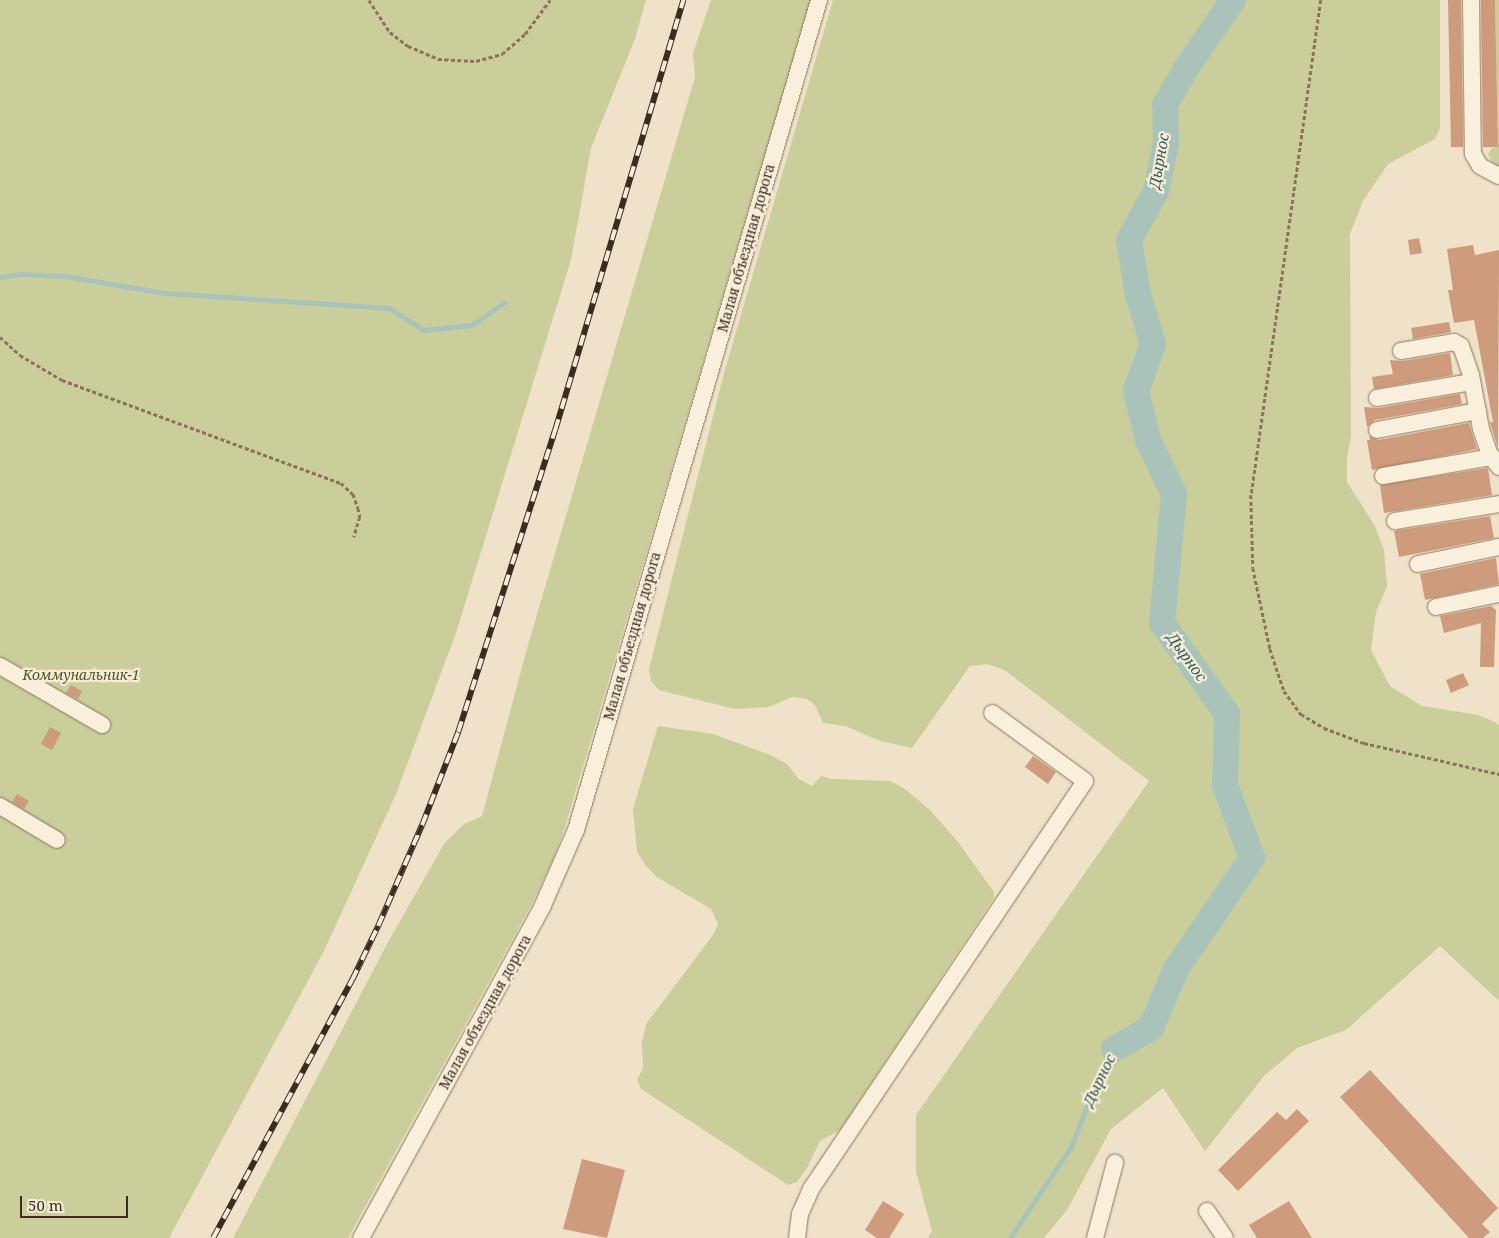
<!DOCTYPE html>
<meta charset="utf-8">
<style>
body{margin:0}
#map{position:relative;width:1499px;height:1238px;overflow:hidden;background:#efe2c8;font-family:"Noto Serif",serif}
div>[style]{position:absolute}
.green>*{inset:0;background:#cace9b}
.stream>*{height:4.5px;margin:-2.25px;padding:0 2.25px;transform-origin:2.25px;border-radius:2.25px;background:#a9c3ba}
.river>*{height:26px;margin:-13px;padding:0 13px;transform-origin:13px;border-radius:13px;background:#a9c3ba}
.building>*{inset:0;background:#ce9b7d}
.path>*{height:2.5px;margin-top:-1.25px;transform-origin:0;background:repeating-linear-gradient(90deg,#8c735c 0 4px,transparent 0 6.5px)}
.roads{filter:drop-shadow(0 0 1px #8c735c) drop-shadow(0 0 1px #8c735c)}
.minor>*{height:16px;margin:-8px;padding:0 8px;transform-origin:8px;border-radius:8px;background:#f9efdb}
.rail>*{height:5.5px;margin-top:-2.75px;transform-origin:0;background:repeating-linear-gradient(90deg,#f6ecd7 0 11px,#3c2c20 0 22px);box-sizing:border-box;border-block:1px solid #3c2c20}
span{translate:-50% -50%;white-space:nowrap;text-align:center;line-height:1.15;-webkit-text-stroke:4.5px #f6ecd7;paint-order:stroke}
.street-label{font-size:14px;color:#3c2c20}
.park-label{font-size:14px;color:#4e5826;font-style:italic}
.water-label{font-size:15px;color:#2f5c57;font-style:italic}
.scale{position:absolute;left:20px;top:1196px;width:108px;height:22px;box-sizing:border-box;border:2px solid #3c2c20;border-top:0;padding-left:6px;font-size:15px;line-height:18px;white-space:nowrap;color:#3c2c20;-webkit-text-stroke:4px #f6ecd7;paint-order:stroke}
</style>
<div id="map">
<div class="green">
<div style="clip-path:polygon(0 0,646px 0,635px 39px,591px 148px,571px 260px,456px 633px,396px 794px,324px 951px,169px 1238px,0 1238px)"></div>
<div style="clip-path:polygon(711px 0,811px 0,565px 827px,553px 860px,534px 900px,348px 1238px,233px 1238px,387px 944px,444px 844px,464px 824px,482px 816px,528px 645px,695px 77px,693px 53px)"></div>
<div style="clip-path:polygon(833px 0,1440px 0,1440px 128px,1435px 139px,1388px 164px,1363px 201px,1350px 234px,1351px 437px,1347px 458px,1347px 482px,1375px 526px,1384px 550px,1387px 586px,1376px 612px,1371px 650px,1390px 686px,1422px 706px,1478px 715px,1495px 722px,1499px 726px,1499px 1001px,1440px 946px,1346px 1030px,1297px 1048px,1264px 1076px,1205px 1151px,1163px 1088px,1111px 1129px,1067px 1210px,1044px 1238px,928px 1238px,932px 1231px,916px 1172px,916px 1115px,1149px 781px,1006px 671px,988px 664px,970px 666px,912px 748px,880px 741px,845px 726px,823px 723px,815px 705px,807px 699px,792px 697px,769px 707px,735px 709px,659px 690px,651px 681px,649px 669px,724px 373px)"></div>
<div style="clip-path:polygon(1495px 0,1499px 0,1499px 167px,1495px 167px,1488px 154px,1492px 148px,1498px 146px)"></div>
<div style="clip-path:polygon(658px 726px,713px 734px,770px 755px,787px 764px,799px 779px,812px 786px,821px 776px,832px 779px,890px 781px,905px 789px,930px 810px,958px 842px,994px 892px,994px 898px,840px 1130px,820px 1141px,807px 1168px,797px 1182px,788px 1185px,641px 1089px,637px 1080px,643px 1068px,642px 1042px,646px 1024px,713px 935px,718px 924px,711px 909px,657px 877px,645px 865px,637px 851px,633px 809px)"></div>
</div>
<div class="stream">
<div style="left:0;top:277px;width:21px;rotate:-8deg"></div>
<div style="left:21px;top:274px;width:44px;rotate:2.6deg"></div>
<div style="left:65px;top:276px;width:101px;rotate:9.6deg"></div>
<div style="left:165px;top:293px;width:225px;rotate:3.8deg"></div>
<div style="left:389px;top:308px;width:41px;rotate:32.2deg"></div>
<div style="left:424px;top:330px;width:48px;rotate:-5.9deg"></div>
<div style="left:472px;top:325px;width:39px;rotate:-35deg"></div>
<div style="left:1010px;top:1238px;width:110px;rotate:-56.2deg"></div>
<div style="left:1071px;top:1147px;width:75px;rotate:-68.9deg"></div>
<div style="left:1098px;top:1077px;width:32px;rotate:-60deg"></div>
</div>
<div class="river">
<div style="left:1114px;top:1049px;width:43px;rotate:-29.6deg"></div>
<div style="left:1151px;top:1028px;width:64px;rotate:-67deg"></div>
<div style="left:1176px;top:969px;width:135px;rotate:-55.6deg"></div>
<div style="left:1252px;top:858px;width:78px;rotate:-110.3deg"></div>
<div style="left:1225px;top:785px;width:71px;rotate:-88.4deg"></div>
<div style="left:1227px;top:714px;width:112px;rotate:-125.5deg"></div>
<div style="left:1162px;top:623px;width:130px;rotate:-84.7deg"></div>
<div style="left:1174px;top:494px;width:60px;rotate:-115.7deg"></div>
<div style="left:1148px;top:440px;width:50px;rotate:-103.8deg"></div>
<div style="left:1136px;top:391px;width:50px;rotate:-70.1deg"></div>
<div style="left:1153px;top:344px;width:51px;rotate:-107deg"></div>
<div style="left:1138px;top:295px;width:56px;rotate:-99.3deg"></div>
<div style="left:1129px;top:240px;width:56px;rotate:-61.1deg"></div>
<div style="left:1156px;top:191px;width:48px;rotate:-78deg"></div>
<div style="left:1166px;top:144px;width:39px;rotate:-91deg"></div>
<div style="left:1165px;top:105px;width:44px;rotate:-59.9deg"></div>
<div style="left:1187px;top:67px;width:81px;rotate:-55.5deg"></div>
</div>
<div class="building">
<div style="clip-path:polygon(1448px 0,1461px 0,1463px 147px,1451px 147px)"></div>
<div style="clip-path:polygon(1481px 0,1495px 0,1498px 147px,1483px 147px)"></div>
<div style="clip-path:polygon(1419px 238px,1422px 253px,1410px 255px,1408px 240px)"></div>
<div style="clip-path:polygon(1473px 245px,1475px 255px,1499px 250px,1498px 448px,1490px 422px,1493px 422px,1474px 320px,1454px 323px,1448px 290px,1453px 290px,1447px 249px)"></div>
<div style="clip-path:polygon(1449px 322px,1451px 332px,1413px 339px,1411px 328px)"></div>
<div style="clip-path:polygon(1450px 353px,1453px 375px,1374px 389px,1372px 377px,1393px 374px,1390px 360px,1403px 361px)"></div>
<div style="clip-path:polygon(1460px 394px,1462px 404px,1375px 420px,1367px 427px,1364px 407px,1379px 408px)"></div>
<div style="clip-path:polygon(1469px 423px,1477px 449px,1372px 470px,1367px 440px,1370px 440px,1369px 436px,1379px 440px)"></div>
<div style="clip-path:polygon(1488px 468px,1492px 495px,1384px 513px,1380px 485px)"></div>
<div style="clip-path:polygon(1490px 516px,1494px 538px,1399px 557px,1394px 531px)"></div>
<div style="clip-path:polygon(1496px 558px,1499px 584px,1425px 600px,1420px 574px)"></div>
<div style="clip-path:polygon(1491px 606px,1496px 610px,1494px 667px,1480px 667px,1481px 623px,1444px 633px,1440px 616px)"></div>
<div style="clip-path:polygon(1463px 673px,1469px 685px,1451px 693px,1446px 680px)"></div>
<div style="clip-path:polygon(71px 685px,82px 691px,78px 699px,66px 693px)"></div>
<div style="clip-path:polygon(50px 727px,61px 733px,52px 750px,41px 744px)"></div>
<div style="clip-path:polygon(1033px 756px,1056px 772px,1048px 784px,1025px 767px)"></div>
<div style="clip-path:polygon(17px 794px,29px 801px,24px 809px,12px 802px)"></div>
<div style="clip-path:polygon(1370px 1070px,1498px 1208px,1482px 1224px,1490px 1232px,1483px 1238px,1469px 1238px,1340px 1097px)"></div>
<div style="clip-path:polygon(1297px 1109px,1309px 1121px,1238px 1191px,1218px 1170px,1277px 1112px,1286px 1120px)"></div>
<div style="clip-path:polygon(582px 1159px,625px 1170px,607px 1238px,563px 1229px)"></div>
<div style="clip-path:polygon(883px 1201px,904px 1214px,889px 1238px,877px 1238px,865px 1230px)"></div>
<div style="clip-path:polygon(1289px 1201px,1312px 1238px,1257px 1238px,1249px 1225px)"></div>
</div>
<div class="path">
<div style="left:369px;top:0;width:38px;rotate:57deg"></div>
<div style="left:390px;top:32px;width:23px;rotate:38deg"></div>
<div style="left:408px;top:46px;width:33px;rotate:23deg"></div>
<div style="left:438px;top:59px;width:38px;rotate:3deg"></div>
<div style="left:476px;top:61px;width:27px;rotate:-15deg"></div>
<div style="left:502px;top:54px;width:30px;rotate:-41deg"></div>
<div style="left:525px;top:34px;width:42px;rotate:-53.7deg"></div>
<div style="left:1321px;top:0;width:500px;rotate:98deg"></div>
<div style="left:1251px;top:495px;width:73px;rotate:88.4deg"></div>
<div style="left:1253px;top:568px;width:83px;rotate:78.1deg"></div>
<div style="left:1270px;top:649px;width:44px;rotate:71.6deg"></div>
<div style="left:1284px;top:691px;width:29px;rotate:54deg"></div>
<div style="left:1301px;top:714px;width:27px;rotate:31deg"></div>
<div style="left:1324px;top:728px;width:43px;rotate:20.6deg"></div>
<div style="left:1364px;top:743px;width:139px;rotate:12.9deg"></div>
<div style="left:0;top:337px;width:27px;rotate:42deg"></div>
<div style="left:20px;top:355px;width:49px;rotate:30.8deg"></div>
<div style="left:62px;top:380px;width:297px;rotate:20.3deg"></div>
<div style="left:341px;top:483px;width:16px;rotate:43deg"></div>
<div style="left:353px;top:494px;width:15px;rotate:70deg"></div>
<div style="left:358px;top:508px;width:9px;rotate:77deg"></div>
<div style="left:360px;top:517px;width:21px;rotate:107deg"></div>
</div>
<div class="roads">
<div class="minor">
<div style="left:1471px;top:0;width:154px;rotate:89.3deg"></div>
<div style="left:1473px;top:154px;width:14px;rotate:60deg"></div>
<div style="left:1480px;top:166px;width:21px;rotate:28deg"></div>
<div style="left:1401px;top:351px;width:54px;rotate:-9.6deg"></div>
<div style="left:1454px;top:342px;width:8px;rotate:30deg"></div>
<div style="left:1461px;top:346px;width:31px;rotate:71deg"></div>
<div style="left:1471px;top:375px;width:55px;rotate:79.5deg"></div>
<div style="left:1481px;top:429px;width:28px;rotate:71deg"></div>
<div style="left:1490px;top:455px;width:15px;rotate:53deg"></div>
<div style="left:1377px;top:398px;width:96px;rotate:-9.6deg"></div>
<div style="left:1377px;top:430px;width:103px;rotate:-10.7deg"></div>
<div style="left:1383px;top:476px;width:111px;rotate:-9.9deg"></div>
<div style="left:1395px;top:521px;width:105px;rotate:-9.3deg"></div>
<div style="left:1418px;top:564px;width:83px;rotate:-11.9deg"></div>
<div style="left:1436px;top:607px;width:64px;rotate:-11.7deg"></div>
<div style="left:0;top:666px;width:118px;rotate:30deg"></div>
<div style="left:0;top:806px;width:66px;rotate:30.8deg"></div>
<div style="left:1207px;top:1211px;width:32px;rotate:56deg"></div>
<div style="left:361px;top:1238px;width:379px;rotate:-61.3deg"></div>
<div style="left:543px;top:905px;width:82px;rotate:-66.3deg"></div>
<div style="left:576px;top:830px;width:865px;rotate:-73.68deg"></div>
<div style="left:797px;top:1238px;width:24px;rotate:-83deg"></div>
<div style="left:800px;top:1214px;width:27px;rotate:-66deg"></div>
<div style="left:811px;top:1189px;width:491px;rotate:-56.1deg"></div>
<div style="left:1085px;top:781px;width:115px;rotate:-143.8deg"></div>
<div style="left:1095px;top:1238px;width:78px;rotate:-75.1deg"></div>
</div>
</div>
<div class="rail">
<div style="left:213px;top:1238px;width:293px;rotate:-61.7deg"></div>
<div style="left:352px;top:980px;width:60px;rotate:-64.3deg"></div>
<div style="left:378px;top:926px;width:110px;rotate:-66.5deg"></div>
<div style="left:422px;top:825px;width:100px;rotate:-68.8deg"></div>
<div style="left:458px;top:732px;width:317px;rotate:-72.2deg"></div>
<div style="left:555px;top:430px;width:449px;rotate:-73.4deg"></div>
</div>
<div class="street-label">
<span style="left:746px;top:248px;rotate:-74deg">Малая объездная дорога</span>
<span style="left:632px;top:636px;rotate:-74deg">Малая объездная дорога</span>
<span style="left:485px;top:1012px;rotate:-61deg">Малая объездная дорога</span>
</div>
<div class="park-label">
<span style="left:81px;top:675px">Коммунальник-1</span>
</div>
<div class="water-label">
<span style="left:1159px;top:161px;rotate:-80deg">Дырнос</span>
<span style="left:1187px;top:657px;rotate:54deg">Дырнос</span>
<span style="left:1099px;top:1080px;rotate:-64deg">Дырнос</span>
</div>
<div class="scale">50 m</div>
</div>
